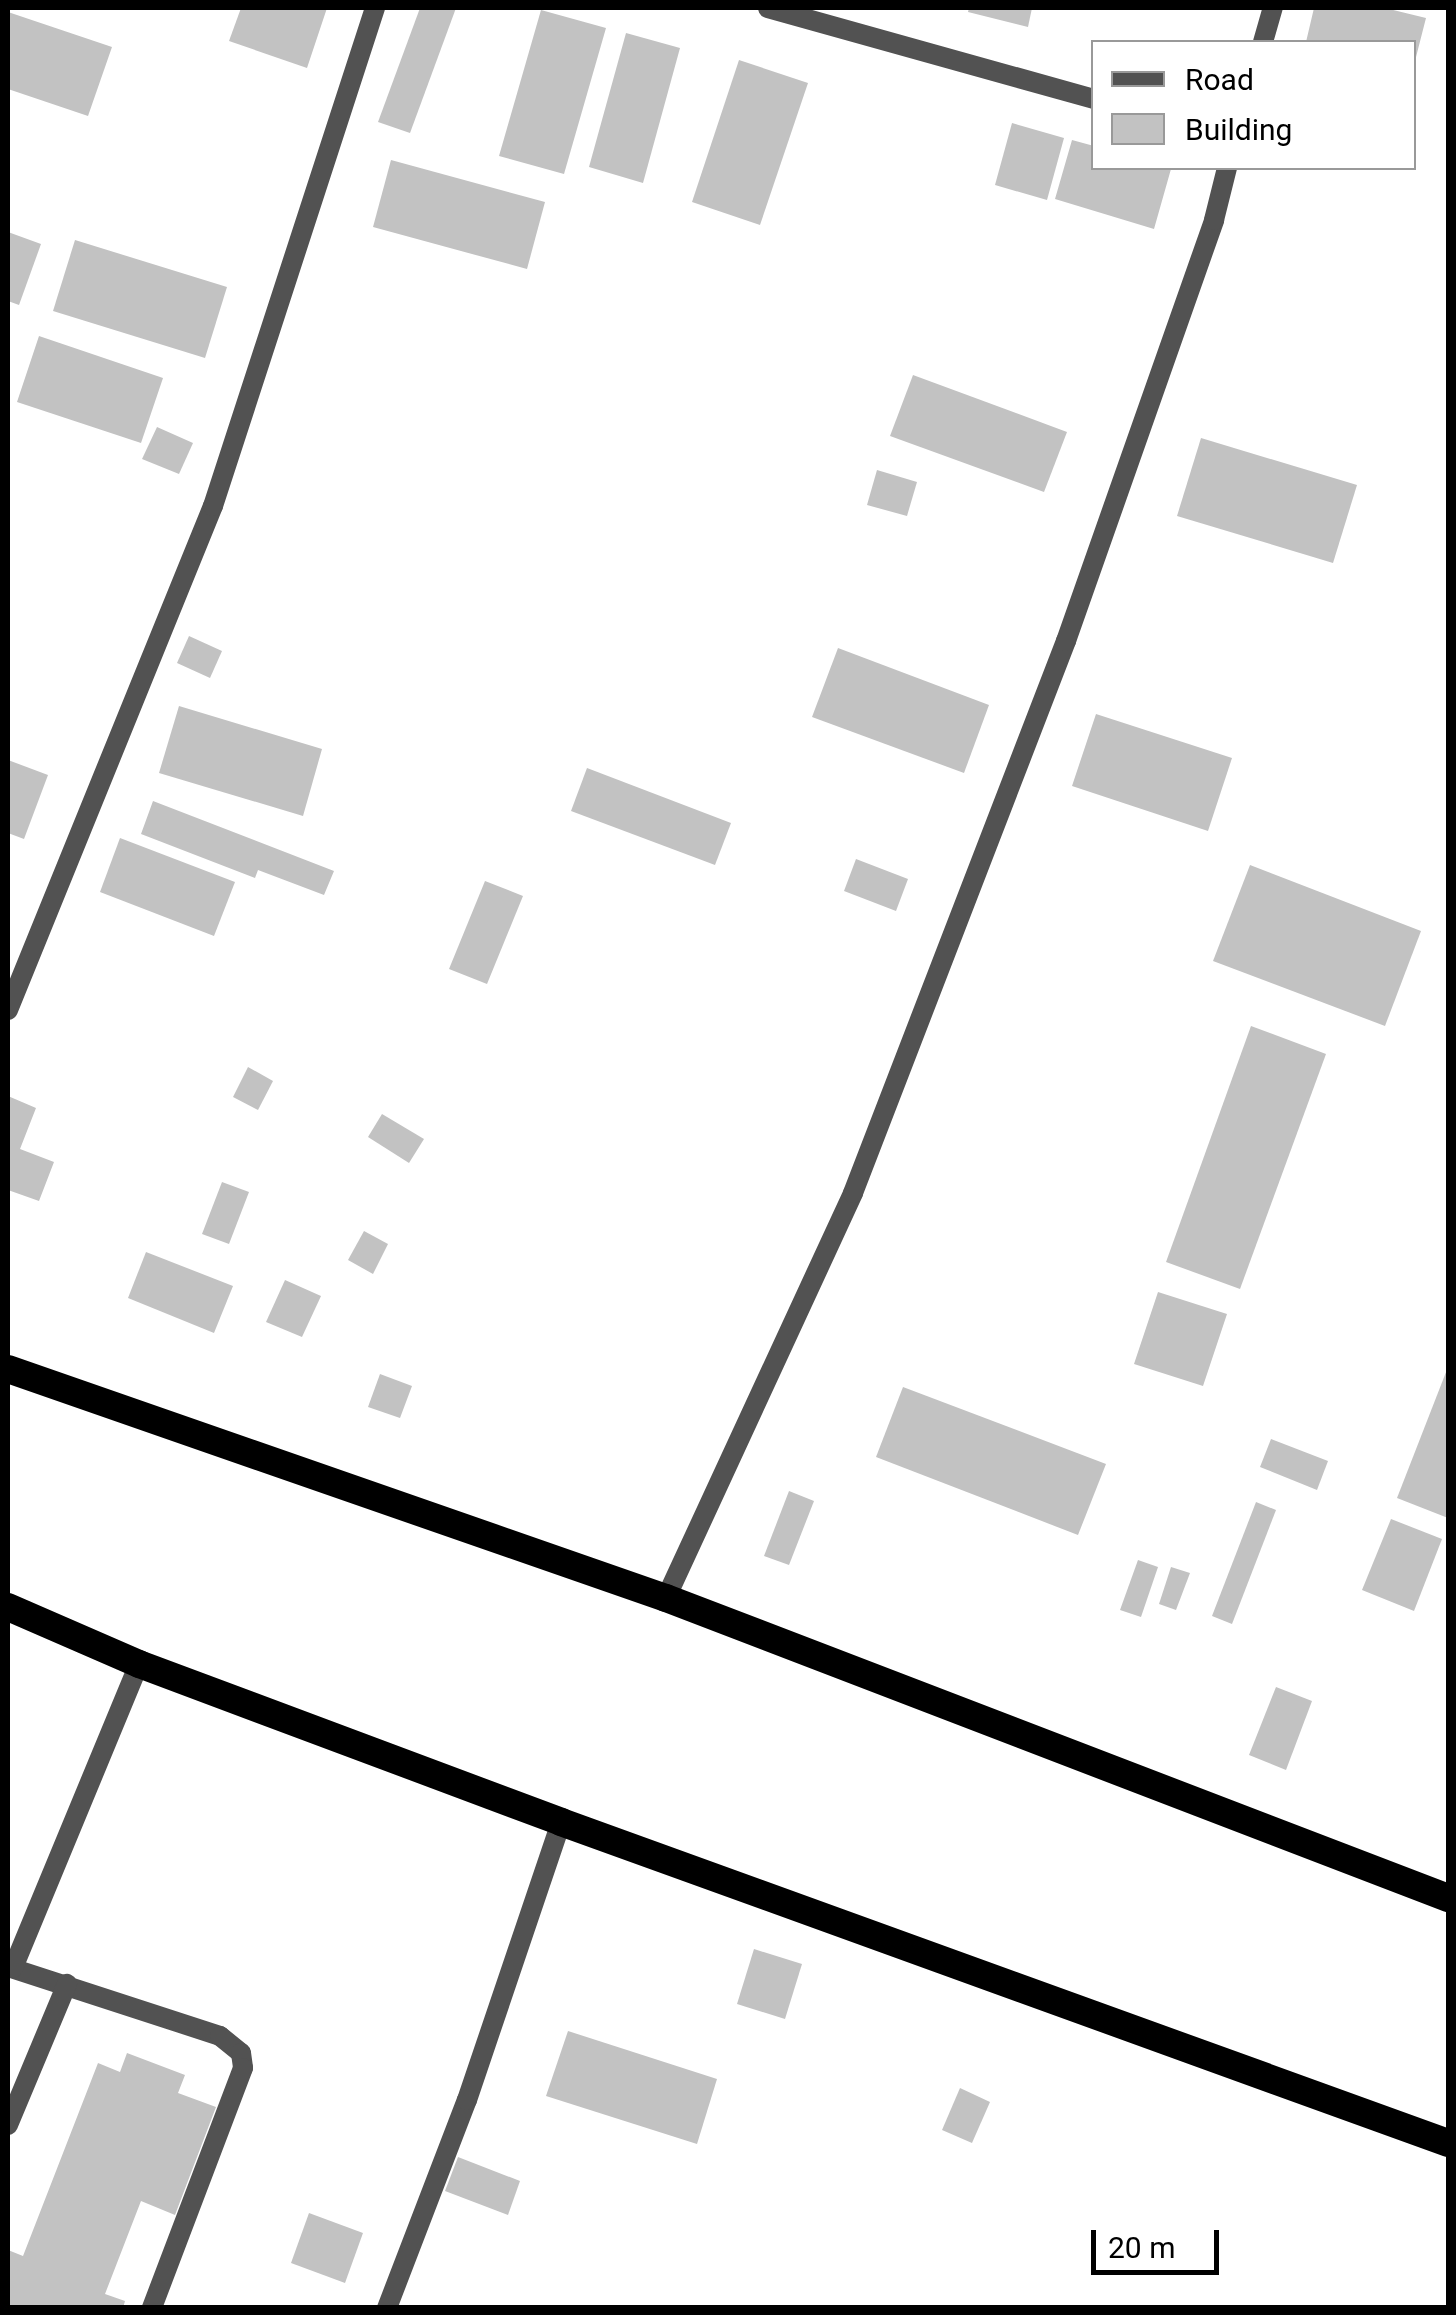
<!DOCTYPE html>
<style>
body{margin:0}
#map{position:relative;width:1456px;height:2315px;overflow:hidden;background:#fff;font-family:Roboto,sans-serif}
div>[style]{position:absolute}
.building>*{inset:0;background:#c2c2c2}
.service>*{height:20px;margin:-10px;padding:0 10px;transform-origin:10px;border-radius:10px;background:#525252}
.minor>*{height:20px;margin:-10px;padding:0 10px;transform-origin:10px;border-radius:10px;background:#525252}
.trunk>*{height:28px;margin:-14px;padding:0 14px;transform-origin:14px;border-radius:14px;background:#000}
span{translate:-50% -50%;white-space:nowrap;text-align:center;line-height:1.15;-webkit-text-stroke:9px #fff;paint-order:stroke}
.frame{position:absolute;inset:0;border:10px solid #000;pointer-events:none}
.legend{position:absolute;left:1091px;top:40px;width:325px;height:130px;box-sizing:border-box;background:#fff;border:2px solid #999;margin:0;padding:12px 18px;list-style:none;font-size:30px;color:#000}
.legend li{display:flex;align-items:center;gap:20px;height:50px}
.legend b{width:50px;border:2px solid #999}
.scale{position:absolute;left:1091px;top:2230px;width:128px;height:45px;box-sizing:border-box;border:5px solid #000;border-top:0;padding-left:12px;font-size:30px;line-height:35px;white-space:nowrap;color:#000;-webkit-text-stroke:8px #fff;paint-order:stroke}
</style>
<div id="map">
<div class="building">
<div style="clip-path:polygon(241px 8px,327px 8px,307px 68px,229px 41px)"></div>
<div style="clip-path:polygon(420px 8px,456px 8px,410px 133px,378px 122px)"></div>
<div style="clip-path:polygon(969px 8px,1032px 8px,1028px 27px,968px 12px)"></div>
<div style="clip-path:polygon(1314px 8px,1385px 8px,1426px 18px,1415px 61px,1414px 42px,1306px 42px)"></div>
<div style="clip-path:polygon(541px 10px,606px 28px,564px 174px,499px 156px)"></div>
<div style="clip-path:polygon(8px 12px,112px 47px,88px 116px,8px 89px)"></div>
<div style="clip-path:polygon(626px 33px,680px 48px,643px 183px,589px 167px)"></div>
<div style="clip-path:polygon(739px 60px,808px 83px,760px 225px,692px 202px)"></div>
<div style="clip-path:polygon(1012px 123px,1064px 138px,1047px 200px,995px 185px)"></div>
<div style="clip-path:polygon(1072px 140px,1094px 146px,1094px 168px,1171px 169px,1154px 229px,1055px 199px)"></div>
<div style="clip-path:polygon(391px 160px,545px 202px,527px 269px,373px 227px)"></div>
<div style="clip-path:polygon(8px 232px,41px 244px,19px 305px,8px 301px)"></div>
<div style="clip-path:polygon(75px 240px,227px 287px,205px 358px,53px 311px)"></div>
<div style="clip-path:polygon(39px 336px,163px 378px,141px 443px,17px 402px)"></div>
<div style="clip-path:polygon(913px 375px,1067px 432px,1044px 492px,890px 436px)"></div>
<div style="clip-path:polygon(157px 427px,193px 443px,179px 474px,142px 459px)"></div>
<div style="clip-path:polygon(1201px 438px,1357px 485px,1333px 563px,1177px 516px)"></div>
<div style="clip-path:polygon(877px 470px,917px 482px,907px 516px,867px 505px)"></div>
<div style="clip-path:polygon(189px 636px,222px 651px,210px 678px,177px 663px)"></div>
<div style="clip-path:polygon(838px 648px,989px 705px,964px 773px,812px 717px)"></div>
<div style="clip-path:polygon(179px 706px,322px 749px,303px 816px,159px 773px)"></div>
<div style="clip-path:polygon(1096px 714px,1232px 758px,1208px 831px,1072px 786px)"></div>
<div style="clip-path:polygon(8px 760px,48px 775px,24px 839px,8px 833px)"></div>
<div style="clip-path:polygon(587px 768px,731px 823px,715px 865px,571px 811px)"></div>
<div style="clip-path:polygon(153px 801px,334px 871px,324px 895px,258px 870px,255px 878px,141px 834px)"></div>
<div style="clip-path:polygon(120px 838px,235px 882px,214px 936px,100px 892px)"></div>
<div style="clip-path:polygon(856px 859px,908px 879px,896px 911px,844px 891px)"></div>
<div style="clip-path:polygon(1250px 865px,1421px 931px,1385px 1026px,1213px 961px)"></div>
<div style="clip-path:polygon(485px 881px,523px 896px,487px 984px,449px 969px)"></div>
<div style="clip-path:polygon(1251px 1026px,1326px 1054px,1240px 1289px,1166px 1262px)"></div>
<div style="clip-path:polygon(248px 1067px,273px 1081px,258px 1110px,233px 1097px)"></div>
<div style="clip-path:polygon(8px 1096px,36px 1108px,20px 1149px,54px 1162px,39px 1201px,8px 1190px)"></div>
<div style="clip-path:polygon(382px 1114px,424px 1139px,409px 1163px,368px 1137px)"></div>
<div style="clip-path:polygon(222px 1182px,249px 1192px,229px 1244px,202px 1234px)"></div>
<div style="clip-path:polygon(364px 1231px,388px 1244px,373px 1274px,348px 1260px)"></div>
<div style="clip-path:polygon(146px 1252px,233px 1286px,214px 1333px,128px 1298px)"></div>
<div style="clip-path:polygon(285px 1280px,321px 1296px,302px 1337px,266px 1322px)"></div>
<div style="clip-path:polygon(1158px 1292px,1227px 1314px,1203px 1386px,1134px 1364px)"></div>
<div style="clip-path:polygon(1448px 1367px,1448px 1518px,1397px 1498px)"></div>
<div style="clip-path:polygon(380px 1374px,412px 1386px,400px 1418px,368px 1407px)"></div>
<div style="clip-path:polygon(903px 1387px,1106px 1464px,1078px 1535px,876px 1457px)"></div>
<div style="clip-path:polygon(1271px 1439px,1328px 1461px,1317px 1490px,1260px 1467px)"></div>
<div style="clip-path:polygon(789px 1491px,814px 1501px,789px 1565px,764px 1556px)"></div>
<div style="clip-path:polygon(1256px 1502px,1276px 1510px,1232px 1624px,1212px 1616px)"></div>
<div style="clip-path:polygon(1391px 1519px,1442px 1539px,1414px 1611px,1362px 1590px)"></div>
<div style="clip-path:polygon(1138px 1560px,1158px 1567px,1141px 1617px,1120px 1610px)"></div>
<div style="clip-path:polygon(1171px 1567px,1190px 1573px,1176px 1610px,1159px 1604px)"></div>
<div style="clip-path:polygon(1276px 1687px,1312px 1701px,1286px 1770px,1249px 1755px)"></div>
<div style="clip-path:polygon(754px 1949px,802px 1964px,785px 2019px,737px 2004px)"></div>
<div style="clip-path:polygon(568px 2031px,717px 2079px,697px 2144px,546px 2096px)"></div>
<div style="clip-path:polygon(127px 2053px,185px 2075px,178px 2093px,216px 2107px,175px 2215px,141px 2201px,105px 2294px,125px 2301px,123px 2308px,8px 2308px,8px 2250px,23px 2256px,98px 2063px,120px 2072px)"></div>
<div style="clip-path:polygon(960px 2088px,990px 2102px,972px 2143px,942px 2130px)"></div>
<div style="clip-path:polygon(458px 2157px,520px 2181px,508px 2215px,445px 2191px)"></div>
<div style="clip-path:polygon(309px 2213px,363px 2233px,345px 2283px,291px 2263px)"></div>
</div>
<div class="service">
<div style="left:8px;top:1967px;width:223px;rotate:18deg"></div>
<div style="left:220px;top:2036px;width:27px;rotate:39deg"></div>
<div style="left:241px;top:2053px;width:15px;rotate:82deg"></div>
<div style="left:243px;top:2068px;width:257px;rotate:110.8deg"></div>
<div style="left:13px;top:1968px;width:329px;rotate:-67.5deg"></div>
<div style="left:8px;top:2125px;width:153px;rotate:-67.3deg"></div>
</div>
<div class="minor">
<div style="left:768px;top:8px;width:338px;rotate:15.6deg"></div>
<div style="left:1263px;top:42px;width:35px;rotate:-74deg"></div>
<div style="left:8px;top:1010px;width:544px;rotate:-67.87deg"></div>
<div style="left:213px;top:506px;width:524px;rotate:-71.98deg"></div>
<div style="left:666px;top:1598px;width:446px;rotate:-65.2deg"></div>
<div style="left:853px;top:1193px;width:592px;rotate:-68.9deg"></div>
<div style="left:1066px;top:641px;width:446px;rotate:-70.6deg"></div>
<div style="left:1214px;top:220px;width:54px;rotate:-76deg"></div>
<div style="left:387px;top:2308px;width:223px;rotate:-69deg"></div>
<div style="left:467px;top:2100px;width:293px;rotate:-71.3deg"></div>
</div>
<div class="trunk">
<div style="left:8px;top:1369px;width:697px;rotate:19.19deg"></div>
<div style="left:666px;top:1598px;width:838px;rotate:20.99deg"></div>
<div style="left:8px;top:1607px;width:143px;rotate:23.5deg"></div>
<div style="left:139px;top:1664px;width:451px;rotate:20.5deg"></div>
<div style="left:561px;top:1822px;width:943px;rotate:19.89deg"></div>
</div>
<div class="frame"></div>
<ul class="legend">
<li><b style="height:12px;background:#525252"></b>Road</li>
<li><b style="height:28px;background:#c2c2c2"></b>Building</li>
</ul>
<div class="scale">20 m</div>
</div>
